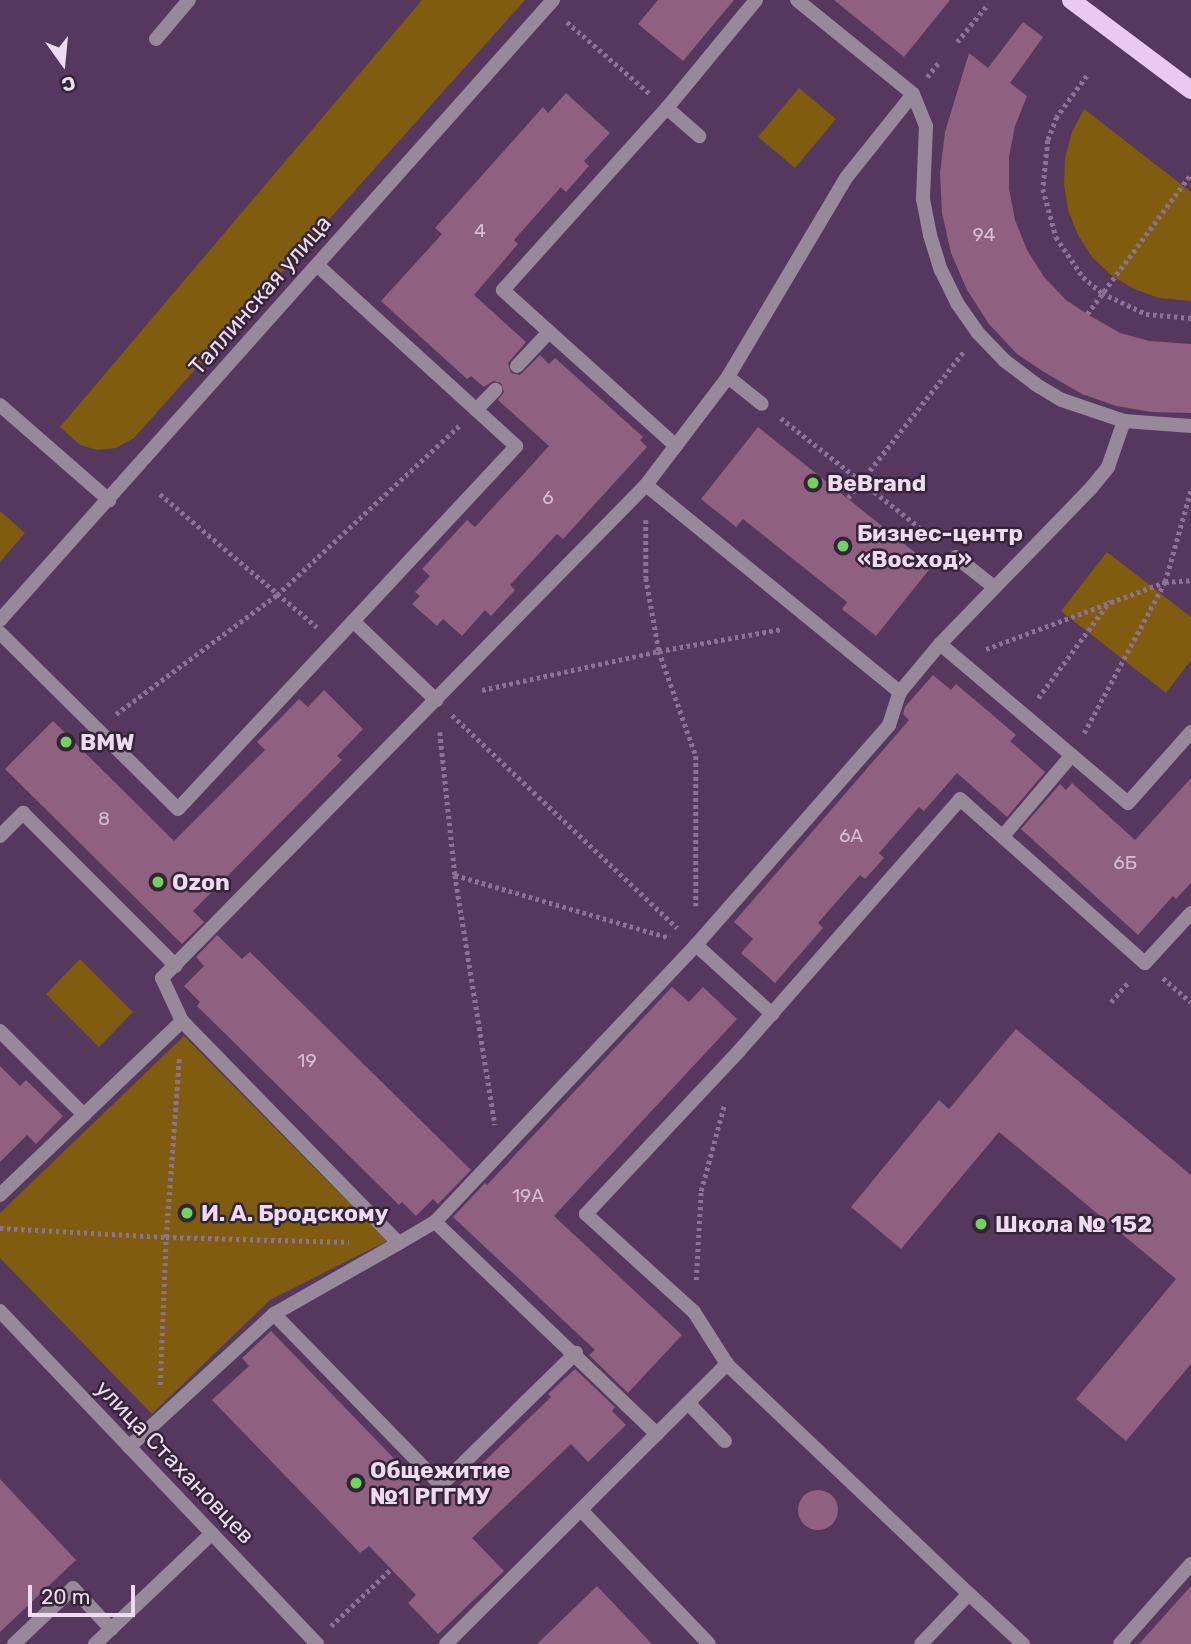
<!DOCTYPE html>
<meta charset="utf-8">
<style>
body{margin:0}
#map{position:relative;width:1191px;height:1644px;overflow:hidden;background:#56375d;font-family:Rubik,sans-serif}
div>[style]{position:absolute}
.green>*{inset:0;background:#7f5c0e}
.building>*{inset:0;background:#8f607f}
.round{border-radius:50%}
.path>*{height:4.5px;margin-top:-2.25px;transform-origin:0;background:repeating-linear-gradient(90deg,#8d7293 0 3.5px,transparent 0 7px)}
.service>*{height:14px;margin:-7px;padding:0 7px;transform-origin:7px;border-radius:7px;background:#97889a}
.minor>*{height:14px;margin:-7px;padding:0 7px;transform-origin:7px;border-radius:7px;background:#97889a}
.tertiary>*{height:14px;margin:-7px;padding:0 7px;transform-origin:7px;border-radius:7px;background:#97889a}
.primary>*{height:18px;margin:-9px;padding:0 9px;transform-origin:9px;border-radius:9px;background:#e9c9ef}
.dots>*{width:19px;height:19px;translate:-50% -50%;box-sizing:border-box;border:4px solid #332536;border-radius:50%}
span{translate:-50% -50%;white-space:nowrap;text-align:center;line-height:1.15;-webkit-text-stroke:5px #332536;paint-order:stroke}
.number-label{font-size:19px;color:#d6bcd4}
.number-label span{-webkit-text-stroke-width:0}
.street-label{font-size:23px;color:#eedaf1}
.poi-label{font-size:23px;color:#eedaf1;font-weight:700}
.left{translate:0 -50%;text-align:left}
.north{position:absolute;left:28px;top:28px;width:70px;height:70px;-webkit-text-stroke:5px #332536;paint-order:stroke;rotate:165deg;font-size:19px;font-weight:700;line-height:28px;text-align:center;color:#eedaf1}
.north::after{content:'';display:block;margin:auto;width:24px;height:32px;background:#eedaf1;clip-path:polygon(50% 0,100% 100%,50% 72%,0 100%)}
.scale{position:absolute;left:28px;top:1585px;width:107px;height:32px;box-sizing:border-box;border:4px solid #eedaf1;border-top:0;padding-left:9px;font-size:21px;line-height:24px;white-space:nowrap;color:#eedaf1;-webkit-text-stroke:5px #332536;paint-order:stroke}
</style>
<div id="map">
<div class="green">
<div style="clip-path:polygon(422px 0,525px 0,134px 438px,116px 448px,97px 450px,80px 445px,60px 427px)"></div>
<div style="clip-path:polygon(799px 88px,836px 119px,795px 168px,758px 137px)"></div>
<div style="clip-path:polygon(1084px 109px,1191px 192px,1191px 301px,1159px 298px,1134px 289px,1111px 275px,1092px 257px,1078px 235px,1068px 210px,1064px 184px,1065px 158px,1072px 132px)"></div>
<div style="clip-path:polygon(0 511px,25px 533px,0 562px)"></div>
<div style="clip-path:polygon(1107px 552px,1191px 617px,1191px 660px,1166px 693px,1061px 611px)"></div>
<div style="clip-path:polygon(80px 959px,133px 1012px,99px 1047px,46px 994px)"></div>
<div style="clip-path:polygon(184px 1036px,387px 1241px,270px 1300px,152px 1414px,0 1258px,0 1213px)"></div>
</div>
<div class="building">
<div style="clip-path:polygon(658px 0,734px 0,683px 61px,638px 24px)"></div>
<div style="clip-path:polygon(834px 0,950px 0,904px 57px)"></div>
<div style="clip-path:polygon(1023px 22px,1043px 37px,1010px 83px,1027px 96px,1015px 126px,1009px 157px,1009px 189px,1015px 220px,1027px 250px,1044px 277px,1066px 300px,1087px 314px,1120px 333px,1150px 341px,1191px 344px,1191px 413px,1151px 412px,1116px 406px,1082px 394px,1044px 372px,1017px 354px,989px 324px,967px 290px,951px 253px,942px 213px,940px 173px,945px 132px,969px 53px,988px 68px)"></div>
<div style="clip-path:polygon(566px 93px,610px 133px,584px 161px,589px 166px,566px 192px,561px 187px,514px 240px,518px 244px,474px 295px,526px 342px,508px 363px,511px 373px,520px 375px,540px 355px,549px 364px,555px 358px,643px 437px,640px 440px,647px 447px,563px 539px,557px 534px,510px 585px,515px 590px,491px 616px,485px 610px,462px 636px,443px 619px,437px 626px,412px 604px,420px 596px,415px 592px,430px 576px,422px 569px,467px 520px,475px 527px,549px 446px,498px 400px,504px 392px,501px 383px,493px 381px,484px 387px,471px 376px,467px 379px,381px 301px,442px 234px,435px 228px,543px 107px,548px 113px)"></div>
<div style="clip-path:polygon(758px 427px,932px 566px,876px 636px,842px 609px,847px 602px,743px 519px,736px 527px,701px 499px)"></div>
<div style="clip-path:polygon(933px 675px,951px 690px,956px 684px,988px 711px,1016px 735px,1010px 741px,1045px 772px,1007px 817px,957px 773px,924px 811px,919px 807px,879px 853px,884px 858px,865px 879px,860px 875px,818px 923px,823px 928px,775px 983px,741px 953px,753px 939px,734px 922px,909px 720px,903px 714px,905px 707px)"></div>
<div style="clip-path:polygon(324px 690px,363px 729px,337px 756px,342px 760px,193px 911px,204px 922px,182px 944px,5px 769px,53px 721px,174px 841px,265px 750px,257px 742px,299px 699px,308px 707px)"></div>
<div style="clip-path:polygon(1191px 778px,1191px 883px,1176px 899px,1173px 896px,1138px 935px,1021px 829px,1060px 784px,1066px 790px,1072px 783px,1135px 840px)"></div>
<div style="clip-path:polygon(217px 935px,242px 959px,250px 952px,471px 1170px,438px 1204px,433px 1199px,416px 1216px,402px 1202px,399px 1205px,197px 1006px,200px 1002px,184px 986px,204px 966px,196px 957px)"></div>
<div style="clip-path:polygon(672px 987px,689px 1002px,703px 987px,737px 1019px,554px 1216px,682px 1335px,628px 1393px,589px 1355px,595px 1350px,453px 1217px,485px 1183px,487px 1185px)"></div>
<div style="clip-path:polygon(1016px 1029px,1191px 1175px,1191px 1364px,1126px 1441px,1076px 1399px,1176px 1279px,999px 1132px,901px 1249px,851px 1207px,939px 1100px,949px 1109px)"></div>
<div style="clip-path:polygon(0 1066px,20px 1086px,26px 1080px,63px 1116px,36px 1144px,27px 1135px,0 1162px)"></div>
<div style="clip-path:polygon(271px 1331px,439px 1505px,551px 1397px,548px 1394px,575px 1369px,615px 1407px,612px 1411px,626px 1425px,588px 1462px,571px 1444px,472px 1538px,504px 1571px,438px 1634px,408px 1603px,416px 1595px,369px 1546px,360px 1553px,212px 1400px,249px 1366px,242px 1358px)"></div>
<div style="clip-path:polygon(0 1479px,76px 1560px,0 1632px)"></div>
<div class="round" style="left:798px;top:1490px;width:40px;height:40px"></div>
<div style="clip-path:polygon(597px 1586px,652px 1644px,537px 1644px)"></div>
<div style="clip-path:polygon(1191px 1586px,1191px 1644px,1139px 1644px)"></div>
</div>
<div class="path">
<div style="left:567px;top:22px;width:110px;rotate:40.9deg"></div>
<div style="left:957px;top:42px;width:49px;rotate:-50.8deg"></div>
<div style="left:1087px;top:76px;width:51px;rotate:126.2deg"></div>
<div style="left:1057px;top:117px;width:25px;rotate:111deg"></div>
<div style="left:1048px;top:140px;width:49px;rotate:95.8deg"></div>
<div style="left:1043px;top:189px;width:50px;rotate:74.8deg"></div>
<div style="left:1056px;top:237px;width:48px;rotate:56deg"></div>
<div style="left:1083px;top:277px;width:25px;rotate:40deg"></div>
<div style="left:1102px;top:293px;width:49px;rotate:25.5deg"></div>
<div style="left:1146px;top:314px;width:45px;rotate:5.1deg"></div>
<div style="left:927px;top:77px;width:21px;rotate:-51deg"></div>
<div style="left:1087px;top:314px;width:174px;rotate:-53.4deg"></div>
<div style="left:781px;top:418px;width:201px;rotate:38.3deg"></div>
<div style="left:160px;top:494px;width:206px;rotate:40.3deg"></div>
<div style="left:848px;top:498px;width:187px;rotate:-51.7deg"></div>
<div style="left:646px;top:520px;width:58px;rotate:90deg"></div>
<div style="left:646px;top:578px;width:74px;rotate:79.9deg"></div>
<div style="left:659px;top:651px;width:111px;rotate:70.6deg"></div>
<div style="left:696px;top:756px;width:150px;rotate:90deg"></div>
<div style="left:986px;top:649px;width:191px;rotate:-20.5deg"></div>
<div style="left:1165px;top:582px;width:26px;rotate:-4deg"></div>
<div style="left:482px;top:690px;width:181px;rotate:-12.4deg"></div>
<div style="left:659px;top:651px;width:125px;rotate:-10.1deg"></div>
<div style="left:1038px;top:698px;width:121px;rotate:-53.4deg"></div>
<div style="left:116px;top:714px;width:200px;rotate:-36.5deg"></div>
<div style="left:277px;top:595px;width:250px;rotate:-42.9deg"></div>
<div style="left:452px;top:715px;width:310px;rotate:43.4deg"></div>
<div style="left:440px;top:732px;width:144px;rotate:84deg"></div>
<div style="left:455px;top:875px;width:253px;rotate:80.9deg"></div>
<div style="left:1084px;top:733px;width:171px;rotate:-61.8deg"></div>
<div style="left:1165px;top:582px;width:97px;rotate:-74.4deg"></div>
<div style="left:455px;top:875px;width:224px;rotate:16.3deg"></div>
<div style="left:1163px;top:978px;width:37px;rotate:41deg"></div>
<div style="left:1111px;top:1002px;width:28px;rotate:-49deg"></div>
<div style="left:0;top:1228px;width:166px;rotate:3.1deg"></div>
<div style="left:166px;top:1237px;width:183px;rotate:1.6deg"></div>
<div style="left:696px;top:1280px;width:89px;rotate:-86.8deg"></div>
<div style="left:701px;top:1191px;width:88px;rotate:-74.9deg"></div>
<div style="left:160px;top:1385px;width:148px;rotate:-87.7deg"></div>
<div style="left:166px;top:1237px;width:179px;rotate:-85.8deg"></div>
<div style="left:331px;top:1626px;width:83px;rotate:-43.5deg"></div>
</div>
<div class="service">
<div style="left:797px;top:0;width:149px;rotate:39deg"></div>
<div style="left:913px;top:94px;width:35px;rotate:68deg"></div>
<div style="left:926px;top:126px;width:73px;rotate:92.4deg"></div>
<div style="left:923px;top:199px;width:37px;rotate:79deg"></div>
<div style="left:930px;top:235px;width:37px;rotate:73deg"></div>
<div style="left:941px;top:270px;width:37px;rotate:64deg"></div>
<div style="left:957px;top:303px;width:37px;rotate:55deg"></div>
<div style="left:978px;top:333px;width:39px;rotate:46deg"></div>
<div style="left:1005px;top:361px;width:38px;rotate:37deg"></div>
<div style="left:1035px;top:384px;width:31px;rotate:31deg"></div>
<div style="left:1062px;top:400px;width:65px;rotate:18.7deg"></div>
<div style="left:1124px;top:421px;width:67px;rotate:4.3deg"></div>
<div style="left:156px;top:39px;width:51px;rotate:-49.8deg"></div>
<div style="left:913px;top:94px;width:107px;rotate:128.6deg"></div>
<div style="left:846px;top:178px;width:231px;rotate:120.7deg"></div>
<div style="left:728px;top:377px;width:136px;rotate:127.2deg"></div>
<div style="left:646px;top:485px;width:691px;rotate:134.47deg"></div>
<div style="left:162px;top:978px;width:47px;rotate:65.1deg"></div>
<div style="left:182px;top:1021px;width:310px;rotate:45.7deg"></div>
<div style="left:399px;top:1243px;width:42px;rotate:-30.3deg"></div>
<div style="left:435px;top:1222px;width:381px;rotate:-46.7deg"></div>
<div style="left:696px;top:945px;width:293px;rotate:-48.7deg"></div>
<div style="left:889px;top:725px;width:35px;rotate:-72deg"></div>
<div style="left:900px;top:692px;width:62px;rotate:-50.2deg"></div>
<div style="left:940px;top:644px;width:219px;rotate:-45.9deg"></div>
<div style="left:1092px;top:487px;width:26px;rotate:-51deg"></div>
<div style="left:1108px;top:467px;width:49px;rotate:-70.8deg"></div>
<div style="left:667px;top:108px;width:43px;rotate:41.2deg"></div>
<div style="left:517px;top:366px;width:45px;rotate:-46.8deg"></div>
<div style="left:728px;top:377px;width:43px;rotate:38.5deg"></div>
<div style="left:476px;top:410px;width:28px;rotate:-46deg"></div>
<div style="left:676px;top:446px;width:233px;rotate:-138deg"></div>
<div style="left:503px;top:290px;width:245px;rotate:-48deg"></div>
<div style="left:667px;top:108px;width:140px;rotate:-50.5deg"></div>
<div style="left:646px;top:485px;width:328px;rotate:39.2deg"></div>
<div style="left:956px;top:557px;width:48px;rotate:38.3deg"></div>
<div style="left:353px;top:621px;width:115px;rotate:43.6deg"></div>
<div style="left:0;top:633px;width:250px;rotate:44.7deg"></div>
<div style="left:178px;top:809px;width:496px;rotate:-47deg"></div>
<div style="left:516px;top:446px;width:269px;rotate:-137.7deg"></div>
<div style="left:940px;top:644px;width:246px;rotate:40.2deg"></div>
<div style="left:1128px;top:803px;width:95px;rotate:-48.4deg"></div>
<div style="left:0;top:836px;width:33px;rotate:-45deg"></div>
<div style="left:23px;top:813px;width:216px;rotate:45deg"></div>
<div style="left:1003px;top:836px;width:106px;rotate:-49.6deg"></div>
<div style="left:696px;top:945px;width:103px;rotate:42.2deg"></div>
<div style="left:0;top:1031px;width:119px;rotate:45deg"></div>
<div style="left:0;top:1195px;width:252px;rotate:-43.7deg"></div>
<div style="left:435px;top:1222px;width:307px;rotate:43.7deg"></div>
<div style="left:274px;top:1314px;width:239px;rotate:45.7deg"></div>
<div style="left:441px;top:1485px;width:189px;rotate:-44.4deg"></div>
<div style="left:688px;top:1403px;width:53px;rotate:45.8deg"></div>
<div style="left:129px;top:1447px;width:197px;rotate:-42.5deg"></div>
<div style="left:274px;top:1314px;width:144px;rotate:-29.6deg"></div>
<div style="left:581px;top:1510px;width:185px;rotate:46.3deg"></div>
<div style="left:969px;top:1594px;width:334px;rotate:-136.5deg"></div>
<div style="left:727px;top:1364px;width:62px;rotate:-122.4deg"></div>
<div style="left:694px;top:1312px;width:146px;rotate:-137.8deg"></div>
<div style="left:586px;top:1214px;width:224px;rotate:-46.8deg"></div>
<div style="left:739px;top:1051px;width:335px;rotate:-48.7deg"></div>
<div style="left:960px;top:799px;width:247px;rotate:41.6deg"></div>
<div style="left:1145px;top:963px;width:68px;rotate:-47.4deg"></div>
<div style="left:111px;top:1629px;width:139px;rotate:-43.5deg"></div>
<div style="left:14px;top:1644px;width:81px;rotate:-43.5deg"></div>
<div style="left:73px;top:1588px;width:56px;rotate:47.2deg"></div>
<div style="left:111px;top:1629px;width:22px;rotate:137deg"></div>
<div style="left:446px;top:1644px;width:397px;rotate:-44.9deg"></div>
<div style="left:921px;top:1644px;width:69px;rotate:-46.2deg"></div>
<div style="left:969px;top:1594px;width:74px;rotate:42.8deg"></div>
<div style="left:1120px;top:1644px;width:107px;rotate:-48.4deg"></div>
</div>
<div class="minor">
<div style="left:0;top:405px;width:145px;rotate:41.1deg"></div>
<div style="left:0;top:1311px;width:460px;rotate:46.4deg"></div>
</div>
<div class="tertiary">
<div style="left:0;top:620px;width:831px;rotate:-48.27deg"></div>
</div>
<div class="primary">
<div style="left:1071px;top:0;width:150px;rotate:36.9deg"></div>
</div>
<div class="dots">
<div style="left:813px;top:483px;background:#70d35f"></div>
<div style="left:843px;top:546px;background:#70d35f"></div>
<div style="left:66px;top:742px;background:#70d35f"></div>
<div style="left:158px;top:882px;background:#70d35f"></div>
<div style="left:187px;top:1213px;background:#70d35f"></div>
<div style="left:981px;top:1224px;background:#70d35f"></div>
<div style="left:356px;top:1483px;background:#70d35f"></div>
</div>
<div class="number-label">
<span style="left:480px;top:231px">4</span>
<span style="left:984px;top:235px">94</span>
<span style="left:548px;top:498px">6</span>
<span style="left:104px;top:819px">8</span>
<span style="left:851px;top:836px">6А</span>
<span style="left:1125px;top:863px">6Б</span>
<span style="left:307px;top:1061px">19</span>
<span style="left:528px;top:1196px">19А</span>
</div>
<div class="street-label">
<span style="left:260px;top:295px;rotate:-49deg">Таллинская улица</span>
<span style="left:175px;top:1462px;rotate:46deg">улица Стахановцев</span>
</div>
<div class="poi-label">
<span class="left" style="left:827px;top:483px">BeBrand</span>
<span class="left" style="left:857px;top:546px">Бизнес-центр<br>«Восход»</span>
<span class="left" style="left:80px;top:742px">BMW</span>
<span class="left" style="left:172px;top:882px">Ozon</span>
<span class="left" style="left:201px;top:1213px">И. А. Бродскому</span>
<span class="left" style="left:995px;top:1224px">Школа № 152</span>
<span class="left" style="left:370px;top:1483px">Общежитие<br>№1 РГГМУ</span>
</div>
<div class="north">С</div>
<div class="scale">20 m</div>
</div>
